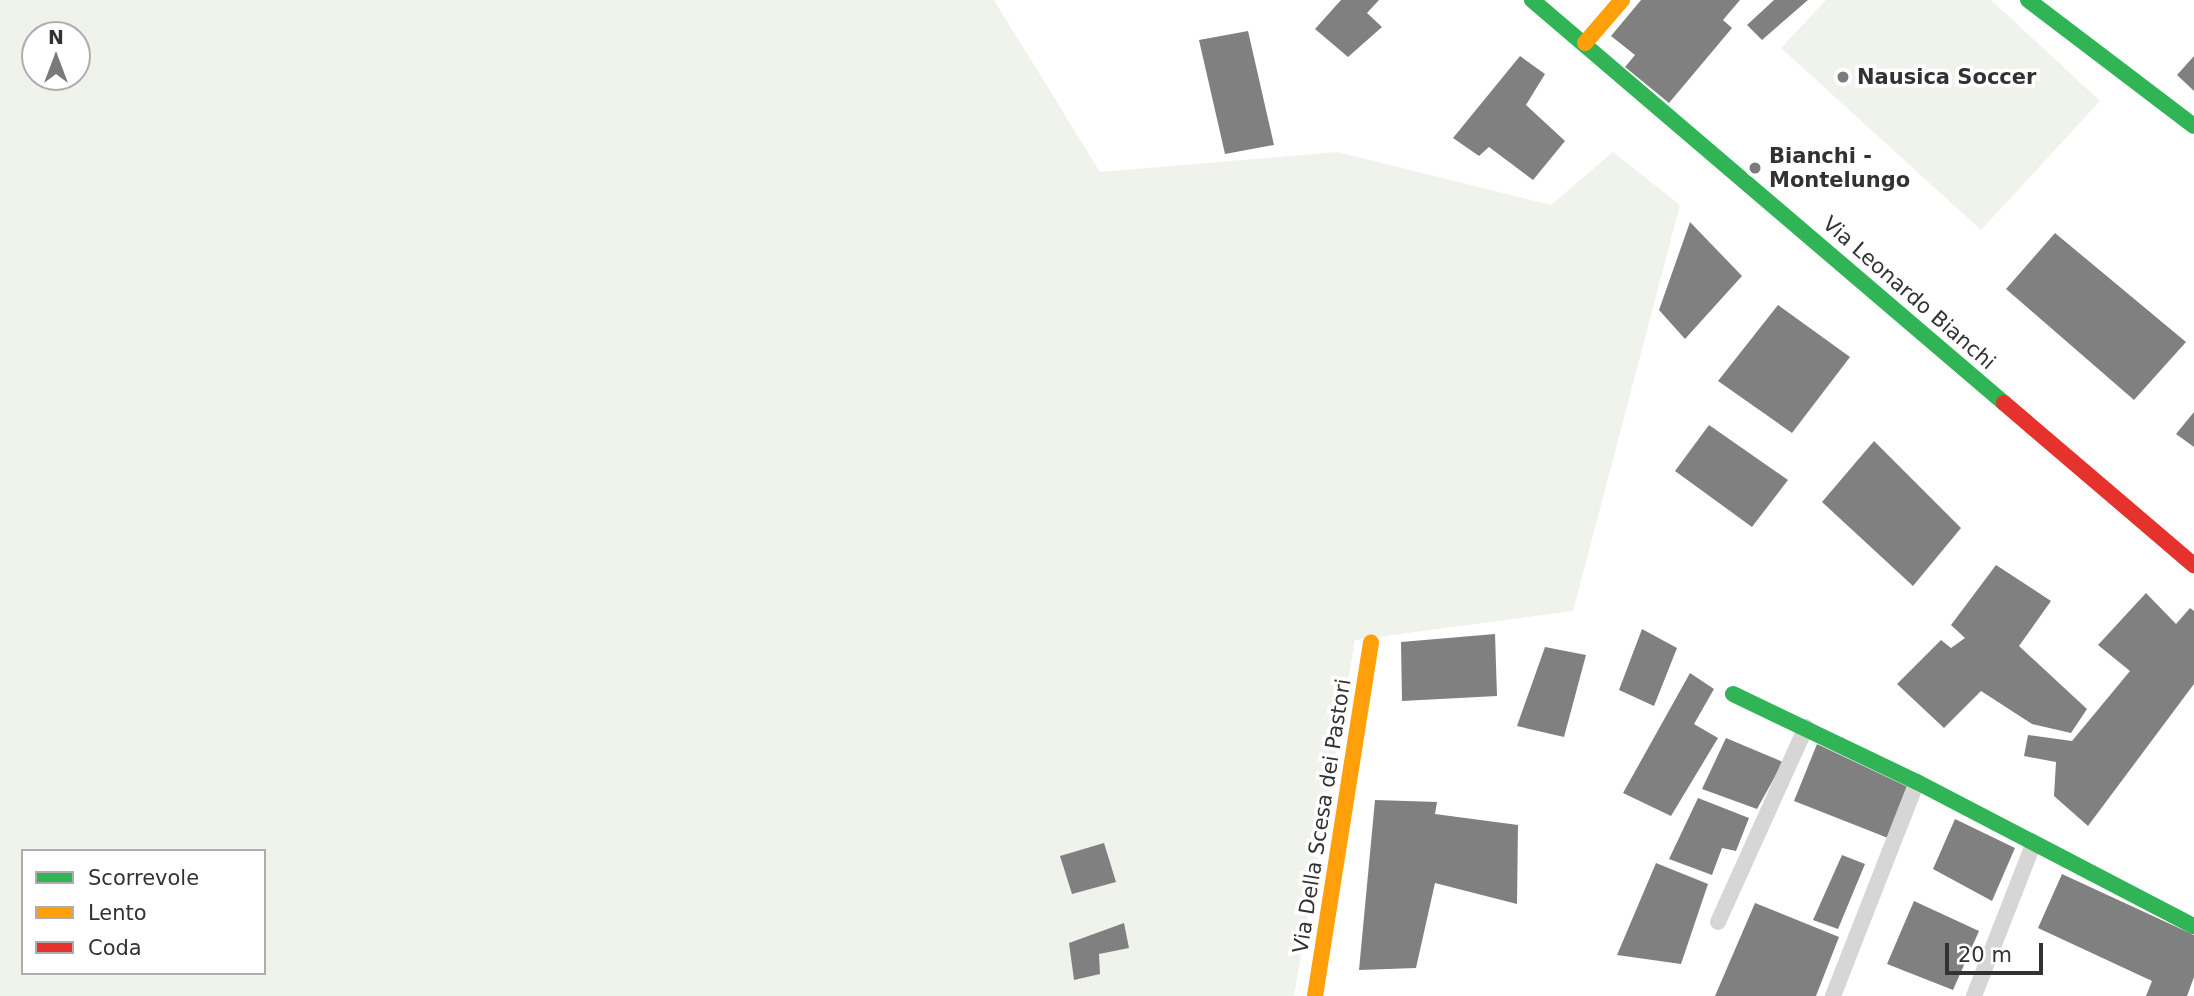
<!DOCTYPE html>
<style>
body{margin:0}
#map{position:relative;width:2194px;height:996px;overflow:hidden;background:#fff;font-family:"DejaVu Sans",sans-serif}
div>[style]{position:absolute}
.green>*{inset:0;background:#f0f2ec}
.building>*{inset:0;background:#808080}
.lane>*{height:16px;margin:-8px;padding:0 8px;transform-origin:8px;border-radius:8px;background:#d6d6d6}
.fast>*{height:16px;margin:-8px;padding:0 8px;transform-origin:8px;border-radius:8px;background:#30b455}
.slow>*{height:16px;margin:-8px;padding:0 8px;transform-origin:8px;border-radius:8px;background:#ff9f0a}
.jam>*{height:16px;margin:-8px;padding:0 8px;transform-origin:8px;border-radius:8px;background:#e5322d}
.dots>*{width:19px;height:19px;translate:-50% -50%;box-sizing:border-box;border:4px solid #fff;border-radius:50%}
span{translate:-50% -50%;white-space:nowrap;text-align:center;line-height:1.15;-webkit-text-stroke:7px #fff;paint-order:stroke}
.poi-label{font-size:21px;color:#323232;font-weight:700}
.left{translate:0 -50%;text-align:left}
.street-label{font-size:21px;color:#323232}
.legend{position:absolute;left:21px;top:849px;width:245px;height:126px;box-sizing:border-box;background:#fff;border:2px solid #adadad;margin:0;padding:9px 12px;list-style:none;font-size:21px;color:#323232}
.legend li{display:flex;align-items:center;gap:14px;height:35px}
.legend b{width:35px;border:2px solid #adadad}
.north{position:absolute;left:21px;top:21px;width:70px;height:70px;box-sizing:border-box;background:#fff;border:2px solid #adadad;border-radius:50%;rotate:0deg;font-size:19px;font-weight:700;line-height:28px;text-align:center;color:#323232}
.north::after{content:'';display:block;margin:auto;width:24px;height:32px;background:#7a7a7a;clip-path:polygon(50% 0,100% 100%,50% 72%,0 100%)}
.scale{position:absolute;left:1945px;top:943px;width:98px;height:32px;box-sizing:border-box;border:4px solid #323232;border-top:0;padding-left:9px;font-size:21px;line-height:24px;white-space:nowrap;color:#323232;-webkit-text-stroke:5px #fff;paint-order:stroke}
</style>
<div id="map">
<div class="green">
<div style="clip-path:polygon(evenodd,0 0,994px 0,1100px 172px,1337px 152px,1551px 205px,1613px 152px,1680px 205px,1573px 611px,1355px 640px,1294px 996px,0 996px,0 0,35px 35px,77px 35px,77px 77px,35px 77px,35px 35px,0 0,23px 851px,264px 851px,264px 973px,23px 973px,23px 851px)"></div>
<div style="clip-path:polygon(1826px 0,1991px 0,2100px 101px,1981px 230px,1781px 48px)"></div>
</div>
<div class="building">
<div style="clip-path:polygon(1341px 0,1379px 0,1367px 13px,1382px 27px,1348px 57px,1315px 29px)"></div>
<div style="clip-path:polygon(1641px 0,1740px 0,1723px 20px,1732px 28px,1669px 103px,1625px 67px,1635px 55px,1611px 36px)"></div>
<div style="clip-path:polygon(1774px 0,1808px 0,1762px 40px,1747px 25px)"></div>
<div style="clip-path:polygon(1248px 31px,1274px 145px,1225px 154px,1199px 40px)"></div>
<div style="clip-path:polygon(1520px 56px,1545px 74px,1526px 105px,1565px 141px,1533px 180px,1489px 147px,1479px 156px,1453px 138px)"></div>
<div style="clip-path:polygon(2194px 56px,2194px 91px,2177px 75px)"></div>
<div style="clip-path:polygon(1690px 222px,1742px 276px,1685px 339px,1659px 310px)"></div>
<div style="clip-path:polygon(2055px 233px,2186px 342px,2134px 400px,2006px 289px)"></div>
<div style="clip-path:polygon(1778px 305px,1850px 357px,1792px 433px,1718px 381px)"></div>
<div style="clip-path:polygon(2194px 412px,2194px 447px,2176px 434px)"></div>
<div style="clip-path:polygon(1709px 425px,1788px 480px,1752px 527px,1675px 471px)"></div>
<div style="clip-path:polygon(1874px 441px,1961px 528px,1913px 586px,1822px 502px)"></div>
<div style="clip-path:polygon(1996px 565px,2051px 601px,2019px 646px,2087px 709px,2071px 733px,2032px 724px,1981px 691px,1944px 728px,1897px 684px,1941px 640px,1951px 648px,1965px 638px,1951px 625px)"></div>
<div style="clip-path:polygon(2146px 593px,2176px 624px,2190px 608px,2194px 611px,2194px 684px,2088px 826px,2054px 796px,2056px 762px,2024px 756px,2028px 735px,2072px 741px,2130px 671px,2098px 645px)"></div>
<div style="clip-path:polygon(1642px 629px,1677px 648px,1654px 706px,1619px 690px)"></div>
<div style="clip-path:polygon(1495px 634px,1497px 696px,1402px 701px,1401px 642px)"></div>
<div style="clip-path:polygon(1545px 647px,1586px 655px,1564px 737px,1517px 726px)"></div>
<div style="clip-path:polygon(1690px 673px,1714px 689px,1694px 724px,1718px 738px,1671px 816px,1623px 793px)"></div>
<div style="clip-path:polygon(1726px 738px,1783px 762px,1757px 809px,1702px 789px)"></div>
<div style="clip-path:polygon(1817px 744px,1908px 787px,1888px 838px,1794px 801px)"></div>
<div style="clip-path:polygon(1698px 798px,1749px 818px,1736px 851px,1722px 848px,1712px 875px,1669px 859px)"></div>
<div style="clip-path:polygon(1375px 800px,1437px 802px,1435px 814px,1518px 825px,1517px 904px,1435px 883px,1416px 968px,1359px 970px)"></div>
<div style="clip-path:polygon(1955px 819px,2015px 848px,1992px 901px,1933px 869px)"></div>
<div style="clip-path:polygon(1104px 843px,1116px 882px,1072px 894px,1060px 856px)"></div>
<div style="clip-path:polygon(1842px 855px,1865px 864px,1838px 929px,1813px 920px)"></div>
<div style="clip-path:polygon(1656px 863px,1708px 884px,1681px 964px,1617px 955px)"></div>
<div style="clip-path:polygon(2062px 874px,2194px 935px,2194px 977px,2187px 996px,2146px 996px,2152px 981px,2038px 928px)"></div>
<div style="clip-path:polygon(1914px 901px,1979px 931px,1953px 990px,1887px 964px)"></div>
<div style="clip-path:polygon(1755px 903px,1839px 937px,1816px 996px,1715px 996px)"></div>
<div style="clip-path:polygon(1124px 923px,1129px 948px,1099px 954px,1100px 974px,1074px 980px,1069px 943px)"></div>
</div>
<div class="lane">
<div style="left:1718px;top:922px;width:214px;rotate:-65.7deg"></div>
<div style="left:1833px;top:996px;width:230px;rotate:-68.6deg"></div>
<div style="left:1974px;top:996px;width:162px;rotate:-68.7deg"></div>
</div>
<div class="fast">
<div style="left:1532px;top:0;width:621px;rotate:40.49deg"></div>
<div style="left:2028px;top:0;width:208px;rotate:37.2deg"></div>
<div style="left:1733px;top:694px;width:204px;rotate:25.6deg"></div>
<div style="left:1917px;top:782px;width:312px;rotate:27.5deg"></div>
</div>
<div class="slow">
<div style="left:1585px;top:43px;width:57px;rotate:-49.3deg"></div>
<div style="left:1315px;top:996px;width:358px;rotate:-81deg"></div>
</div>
<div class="jam">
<div style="left:2004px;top:403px;width:250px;rotate:40.5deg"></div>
</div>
<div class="dots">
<div style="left:1843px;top:77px;background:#7a7a7a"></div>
<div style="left:1755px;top:168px;background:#7a7a7a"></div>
</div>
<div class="poi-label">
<span class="left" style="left:1857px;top:77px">Nausica Soccer</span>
<span class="left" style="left:1769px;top:168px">Bianchi -<br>Montelungo</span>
</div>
<div class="street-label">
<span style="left:1909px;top:293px;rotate:41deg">Via Leonardo Bianchi</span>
<span style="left:1322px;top:816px;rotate:-81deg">Via Della Scesa dei Pastori</span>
</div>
<ul class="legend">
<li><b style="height:9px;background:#30b455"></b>Scorrevole</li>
<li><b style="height:9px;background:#ff9f0a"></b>Lento</li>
<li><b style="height:9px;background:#e5322d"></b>Coda</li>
</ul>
<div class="north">N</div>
<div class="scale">20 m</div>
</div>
